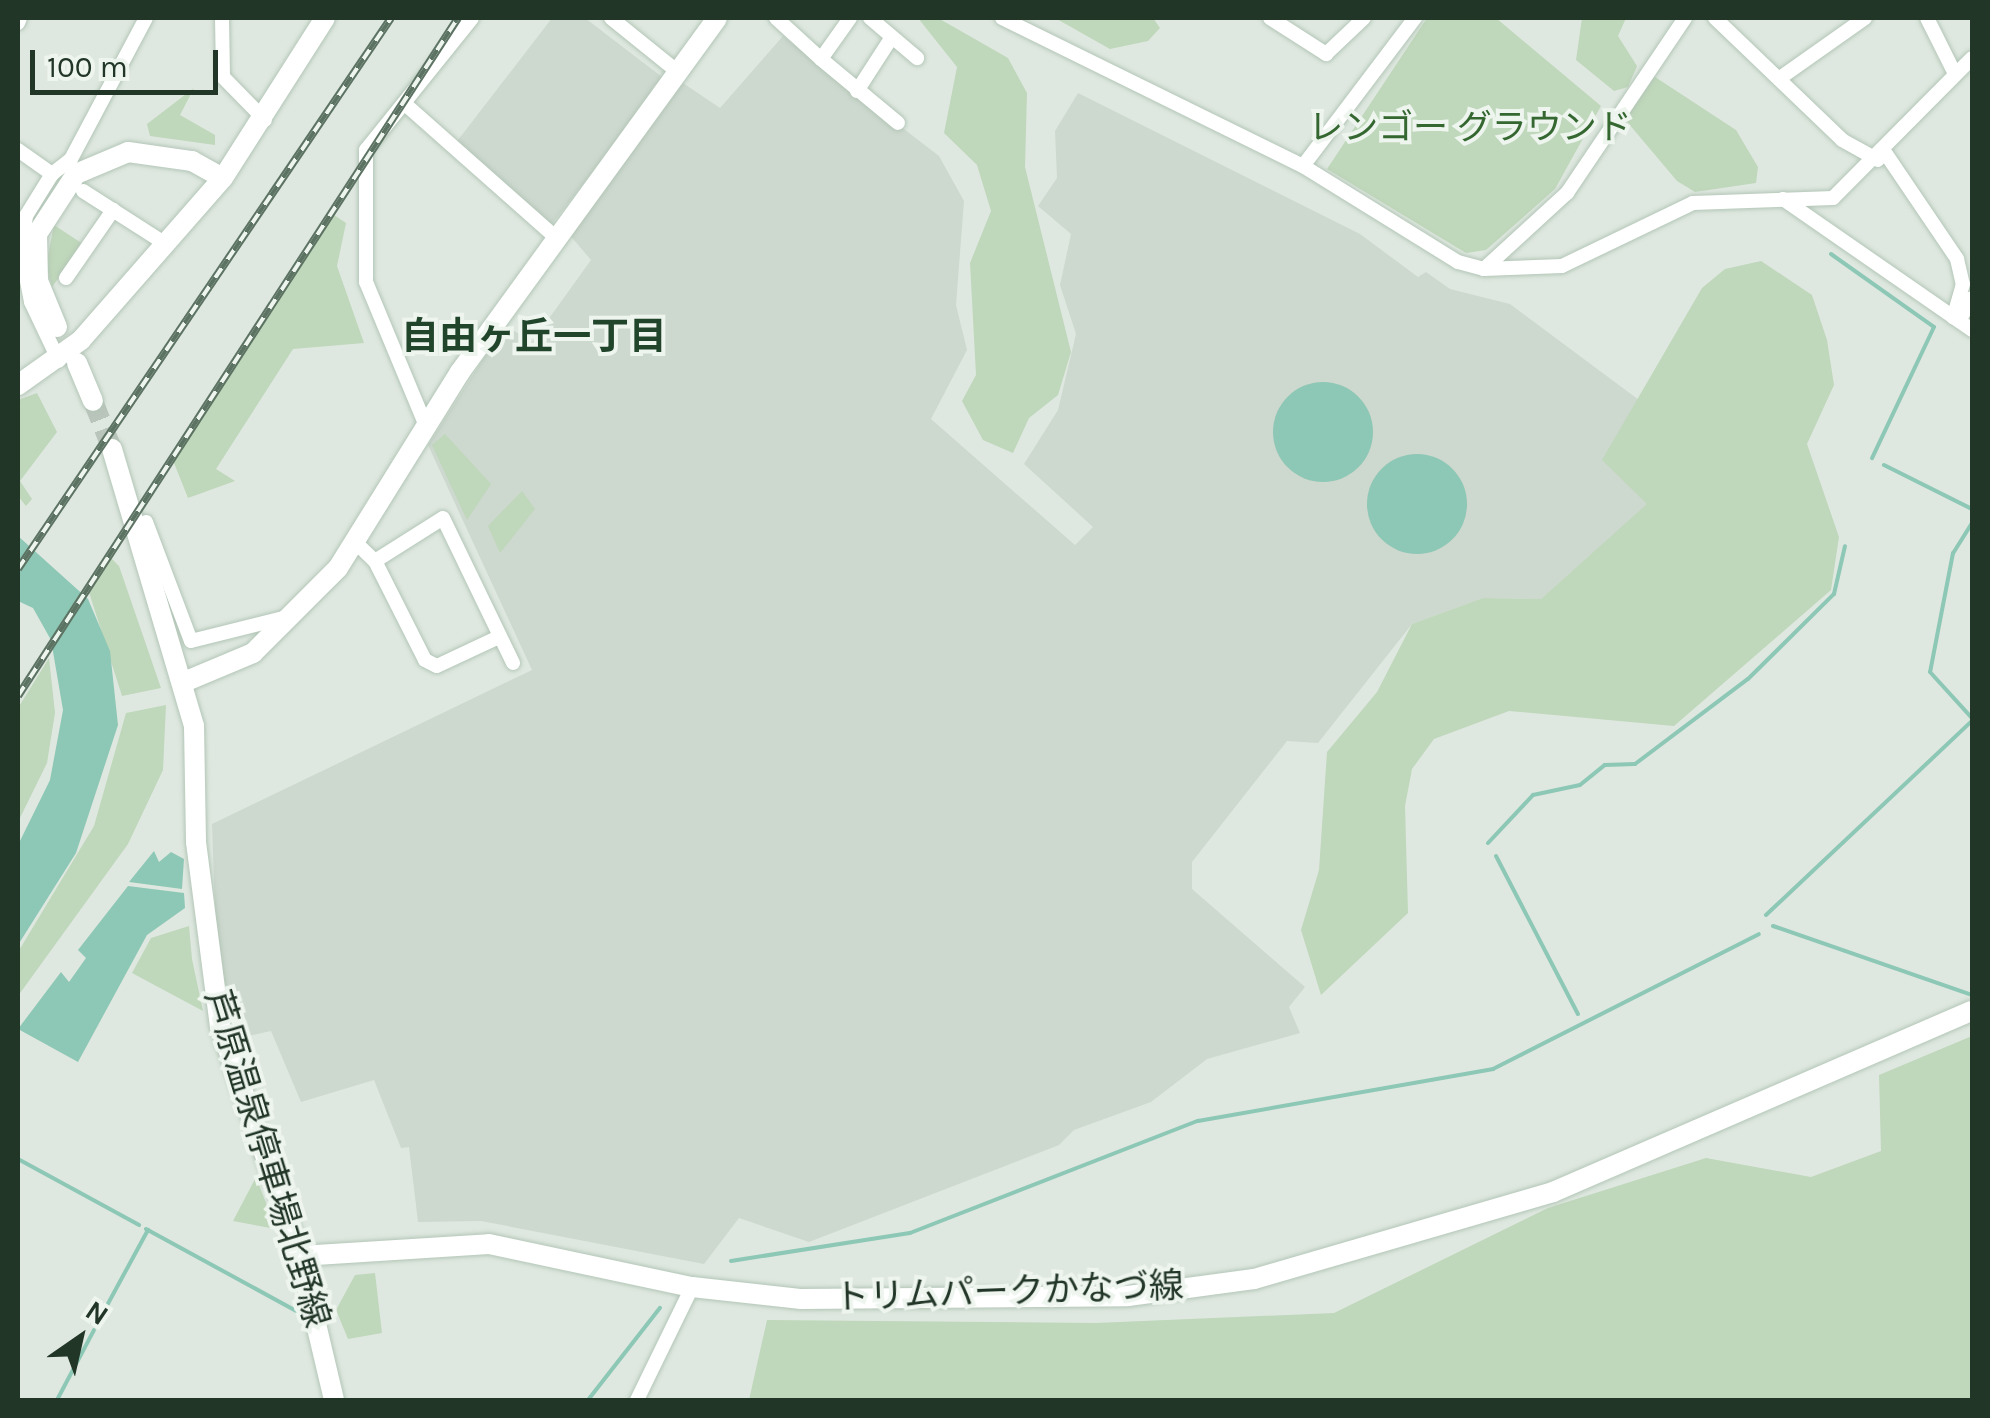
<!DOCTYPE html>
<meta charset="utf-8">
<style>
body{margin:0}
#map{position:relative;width:1990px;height:1418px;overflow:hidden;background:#dfe8e0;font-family:Karla,"Noto Sans JP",sans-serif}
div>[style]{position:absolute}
.built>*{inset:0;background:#cdd8ce}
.green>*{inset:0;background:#bfd7ba}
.water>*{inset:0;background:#8dc7b5}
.round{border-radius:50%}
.stream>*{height:4px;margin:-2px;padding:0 2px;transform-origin:2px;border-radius:2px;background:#8dc7b5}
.secondary-tunnel>*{height:20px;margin-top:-10px;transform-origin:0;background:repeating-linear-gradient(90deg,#b9c4bb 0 20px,transparent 0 30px)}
.roads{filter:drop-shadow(0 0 2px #b3c6b7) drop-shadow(0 0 2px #b3c6b7)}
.street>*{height:14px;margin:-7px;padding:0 7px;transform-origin:7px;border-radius:7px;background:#fff}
.secondary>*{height:20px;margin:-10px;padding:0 10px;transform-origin:10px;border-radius:10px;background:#fff}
.rail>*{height:8px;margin-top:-4px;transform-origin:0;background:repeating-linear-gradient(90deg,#eef5ef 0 11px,#5c7262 0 22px);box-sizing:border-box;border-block:2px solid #5c7262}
span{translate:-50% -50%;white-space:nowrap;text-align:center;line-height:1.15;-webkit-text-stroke:8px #eef5ef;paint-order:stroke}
.park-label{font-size:35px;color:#356731}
.street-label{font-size:35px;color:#223627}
.neighbourhood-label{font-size:38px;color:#21452b;font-weight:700}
.frame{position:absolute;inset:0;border:20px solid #223627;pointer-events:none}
.north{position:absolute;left:30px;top:1288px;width:100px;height:100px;-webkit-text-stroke:8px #eef5ef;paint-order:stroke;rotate:34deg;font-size:28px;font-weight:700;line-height:40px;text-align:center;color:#223627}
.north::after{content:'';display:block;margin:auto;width:35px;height:45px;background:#223627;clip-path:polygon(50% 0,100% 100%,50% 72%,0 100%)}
.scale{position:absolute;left:30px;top:50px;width:188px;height:45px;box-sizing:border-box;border:5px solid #223627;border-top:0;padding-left:12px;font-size:30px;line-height:35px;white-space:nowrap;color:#223627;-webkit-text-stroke:8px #eef5ef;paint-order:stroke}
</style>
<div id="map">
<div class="built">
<div style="clip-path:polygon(552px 18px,585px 18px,666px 80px,550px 226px,455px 144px)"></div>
<div style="clip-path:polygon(783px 36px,939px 156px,964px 201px,956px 305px,967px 350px,931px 419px,1075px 545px,1093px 527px,1024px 464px,1058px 410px,1076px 334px,1060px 285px,1071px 234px,1038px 206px,1057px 178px,1055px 131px,1078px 93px,1360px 234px,1418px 277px,1426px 272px,1450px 289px,1510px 304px,1643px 403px,1603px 460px,1648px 504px,1541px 599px,1483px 598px,1412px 624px,1318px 743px,1287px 741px,1192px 862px,1192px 889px,1305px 987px,1289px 1007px,1300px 1033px,1207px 1059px,1151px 1102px,1074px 1130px,1059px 1145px,809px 1242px,739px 1218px,704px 1264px,481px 1221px,418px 1222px,409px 1147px,401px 1148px,374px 1080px,301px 1102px,271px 1031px,235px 1039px,216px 937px,212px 824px,532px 670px,428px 445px,505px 325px,532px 342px,591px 260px,568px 233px,683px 83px,720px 108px)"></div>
</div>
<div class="green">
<div style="clip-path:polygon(918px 18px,938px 18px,1008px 58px,1027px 93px,1025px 167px,1071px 352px,1058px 395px,1029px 418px,1013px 453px,983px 440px,962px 401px,976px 375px,970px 263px,991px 211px,977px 165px,944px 133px,957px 67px)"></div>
<div style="clip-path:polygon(1055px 18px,1153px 18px,1160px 28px,1148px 41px,1110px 49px)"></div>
<div style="clip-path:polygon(1427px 18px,1496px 18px,1601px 106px,1555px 189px,1486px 250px,1466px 253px,1327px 169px)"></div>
<div style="clip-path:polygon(1582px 18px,1626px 18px,1618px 36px,1637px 66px,1628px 87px,1614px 91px,1576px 60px)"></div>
<div style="clip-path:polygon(1652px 75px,1736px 130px,1758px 167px,1756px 183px,1695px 192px,1677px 181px,1623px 117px)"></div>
<div style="clip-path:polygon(194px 88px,180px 115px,215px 135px,215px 145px,150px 136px,147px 124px)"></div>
<div style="clip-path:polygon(331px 213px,346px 223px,337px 266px,364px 343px,293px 349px,216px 469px,235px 481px,188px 498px,172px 458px)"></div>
<div style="clip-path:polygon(54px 225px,83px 244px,52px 287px,46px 265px)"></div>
<div style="clip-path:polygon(1761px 261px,1812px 295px,1827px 340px,1834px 385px,1807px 444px,1839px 537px,1831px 590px,1674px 726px,1509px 711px,1434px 739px,1412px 769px,1405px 806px,1408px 913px,1321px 995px,1301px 930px,1319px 870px,1327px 752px,1377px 692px,1412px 624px,1483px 598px,1541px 599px,1647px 504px,1602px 460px,1702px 288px,1725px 269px)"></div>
<div style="clip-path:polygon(37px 393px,57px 432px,20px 481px,32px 499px,26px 506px,18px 496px,18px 400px)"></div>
<div style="clip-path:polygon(445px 434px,491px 484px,467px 520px,432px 445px)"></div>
<div style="clip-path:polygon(522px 491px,535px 509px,500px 553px,488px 526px)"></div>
<div style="clip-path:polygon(110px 557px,119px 566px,161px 688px,122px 696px,88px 589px)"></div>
<div style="clip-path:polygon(49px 658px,55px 713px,47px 763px,18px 822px,18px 708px)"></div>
<div style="clip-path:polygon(166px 705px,163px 770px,128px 844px,18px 996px,18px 952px,94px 826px,126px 713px)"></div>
<div style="clip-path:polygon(189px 926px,192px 959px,203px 1011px,132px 973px,151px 938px)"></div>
<div style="clip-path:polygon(1972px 1036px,1972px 1400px,749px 1400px,767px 1320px,1096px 1323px,1334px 1313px,1548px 1208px,1706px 1158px,1811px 1177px,1881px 1151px,1879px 1075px)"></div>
<div style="clip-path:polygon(256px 1177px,276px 1229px,233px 1221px)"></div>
<div style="clip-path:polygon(375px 1273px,382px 1333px,348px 1339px,336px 1310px,355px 1275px)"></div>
</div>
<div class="water">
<div class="round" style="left:1273px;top:382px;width:100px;height:100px"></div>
<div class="round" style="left:1367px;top:454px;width:100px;height:100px"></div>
<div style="clip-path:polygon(18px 536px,88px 599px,110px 651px,118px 725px,76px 853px,18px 945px,18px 845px,50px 780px,63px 710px,51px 640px,33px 608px,18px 601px)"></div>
<div style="clip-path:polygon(154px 851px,159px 862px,171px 852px,184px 859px,182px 889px,129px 882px)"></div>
<div style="clip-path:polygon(128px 886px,184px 893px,185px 908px,147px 935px,78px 1062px,18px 1029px,61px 972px,69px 982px,86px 958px,78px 950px)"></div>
</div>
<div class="stream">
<div style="left:1831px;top:254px;width:126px;rotate:35.3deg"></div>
<div style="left:1934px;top:327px;width:145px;rotate:115.3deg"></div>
<div style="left:1970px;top:286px;width:4px;rotate:-63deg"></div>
<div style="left:1884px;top:465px;width:98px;rotate:26.6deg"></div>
<div style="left:1972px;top:523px;width:36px;rotate:122deg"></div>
<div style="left:1953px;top:553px;width:121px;rotate:100.9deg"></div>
<div style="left:1930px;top:672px;width:62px;rotate:47.6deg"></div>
<div style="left:1488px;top:843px;width:66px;rotate:-46.8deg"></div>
<div style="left:1533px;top:795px;width:48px;rotate:-12deg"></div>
<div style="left:1580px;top:785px;width:32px;rotate:-39deg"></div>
<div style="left:1605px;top:765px;width:30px;rotate:-2deg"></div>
<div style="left:1635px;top:764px;width:141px;rotate:-37deg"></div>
<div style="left:1748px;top:679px;width:121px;rotate:-44.7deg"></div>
<div style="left:1834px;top:594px;width:49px;rotate:-77.1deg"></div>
<div style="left:1496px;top:856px;width:178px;rotate:62.6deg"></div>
<div style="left:1766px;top:915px;width:283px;rotate:-43.3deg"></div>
<div style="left:1773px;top:926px;width:211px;rotate:19.1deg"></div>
<div style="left:18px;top:1159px;width:138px;rotate:28.6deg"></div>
<div style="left:146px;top:1229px;width:180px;rotate:28.6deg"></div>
<div style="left:731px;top:1261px;width:181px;rotate:-8.9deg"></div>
<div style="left:910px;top:1233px;width:309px;rotate:-21.3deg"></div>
<div style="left:1198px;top:1121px;width:300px;rotate:-10deg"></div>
<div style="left:1493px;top:1069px;width:298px;rotate:-26.9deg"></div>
<div style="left:98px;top:1322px;width:105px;rotate:-61.5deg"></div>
<div style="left:57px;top:1400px;width:79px;rotate:-62.1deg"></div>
<div style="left:588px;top:1400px;width:117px;rotate:-52deg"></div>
</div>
<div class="secondary-tunnel">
<div style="left:93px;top:401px;width:52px;rotate:68.4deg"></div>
</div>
<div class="roads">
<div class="street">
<div style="left:222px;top:18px;width:59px;rotate:89deg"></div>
<div style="left:223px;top:77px;width:60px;rotate:45.7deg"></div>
<div style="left:611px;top:18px;width:86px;rotate:38.9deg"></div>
<div style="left:776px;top:18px;width:61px;rotate:42.3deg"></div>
<div style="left:821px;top:59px;width:50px;rotate:-54.7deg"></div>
<div style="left:870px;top:18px;width:62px;rotate:40.4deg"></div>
<div style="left:1002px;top:18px;width:335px;rotate:26.2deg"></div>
<div style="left:1303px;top:166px;width:182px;rotate:31.8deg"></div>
<div style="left:1458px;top:262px;width:27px;rotate:15deg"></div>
<div style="left:1484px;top:269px;width:78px;rotate:-2.2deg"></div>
<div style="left:1562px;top:266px;width:145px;rotate:-25.7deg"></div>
<div style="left:1693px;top:203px;width:140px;rotate:-2deg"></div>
<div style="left:1833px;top:198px;width:197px;rotate:-45.2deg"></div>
<div style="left:1270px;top:18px;width:67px;rotate:32.7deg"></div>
<div style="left:1326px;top:54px;width:52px;rotate:-43.5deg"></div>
<div style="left:1715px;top:18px;width:176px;rotate:43.8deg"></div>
<div style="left:1842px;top:140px;width:41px;rotate:29.1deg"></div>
<div style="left:1927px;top:18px;width:60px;rotate:63.4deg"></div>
<div style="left:18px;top:23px;width:5px;rotate:-68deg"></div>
<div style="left:821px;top:59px;width:100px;rotate:39.7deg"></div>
<div style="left:1780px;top:78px;width:104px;rotate:-35.2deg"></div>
<div style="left:857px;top:91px;width:64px;rotate:-57.1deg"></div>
<div style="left:406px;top:105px;width:198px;rotate:41.5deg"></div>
<div style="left:18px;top:150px;width:42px;rotate:35.2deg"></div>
<div style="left:52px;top:174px;width:24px;rotate:-38deg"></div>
<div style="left:71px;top:159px;width:160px;rotate:-62deg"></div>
<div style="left:1886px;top:154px;width:127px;rotate:55.9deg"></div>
<div style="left:1957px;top:259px;width:26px;rotate:77deg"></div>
<div style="left:1963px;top:284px;width:35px;rotate:106deg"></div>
<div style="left:1303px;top:166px;width:186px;rotate:-52.9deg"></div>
<div style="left:52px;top:174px;width:49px;rotate:121.8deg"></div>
<div style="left:26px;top:216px;width:34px;rotate:98deg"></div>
<div style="left:21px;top:250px;width:53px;rotate:79.1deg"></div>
<div style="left:31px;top:302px;width:65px;rotate:64.6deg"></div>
<div style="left:83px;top:191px;width:98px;rotate:32.6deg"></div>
<div style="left:1783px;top:199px;width:230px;rotate:34.7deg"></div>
<div style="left:1484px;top:269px;width:113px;rotate:-42.5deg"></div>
<div style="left:1567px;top:193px;width:211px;rotate:-56deg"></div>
<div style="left:66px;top:278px;width:83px;rotate:-55.3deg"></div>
<div style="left:1959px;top:321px;width:26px;rotate:-61deg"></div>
<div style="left:426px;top:426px;width:156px;rotate:-112.6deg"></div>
<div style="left:366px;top:282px;width:132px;rotate:-90deg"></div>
<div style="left:366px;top:150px;width:169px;rotate:-51.2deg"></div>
<div style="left:146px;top:522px;width:127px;rotate:69.3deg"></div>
<div style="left:191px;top:641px;width:95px;rotate:-14deg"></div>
<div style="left:354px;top:541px;width:29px;rotate:44deg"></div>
<div style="left:375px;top:561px;width:80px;rotate:-32.3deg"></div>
<div style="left:443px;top:518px;width:161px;rotate:64.2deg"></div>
<div style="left:375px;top:561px;width:111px;rotate:63.2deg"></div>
<div style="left:425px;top:660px;width:13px;rotate:27deg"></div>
<div style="left:437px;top:666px;width:68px;rotate:-25.1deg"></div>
<div style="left:637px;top:1400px;width:126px;rotate:-64deg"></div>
</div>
<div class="secondary">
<div style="left:57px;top:327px;width:50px;rotate:-112.4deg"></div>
<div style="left:38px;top:281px;width:47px;rotate:-91.2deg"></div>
<div style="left:37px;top:234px;width:72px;rotate:-57deg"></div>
<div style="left:76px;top:174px;width:56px;rotate:-22.9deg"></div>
<div style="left:128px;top:152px;width:65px;rotate:8deg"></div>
<div style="left:192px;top:161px;width:35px;rotate:29deg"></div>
<div style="left:77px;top:363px;width:41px;rotate:67.2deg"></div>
<div style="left:18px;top:385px;width:77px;rotate:-35.5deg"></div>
<div style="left:81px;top:340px;width:215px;rotate:-48.8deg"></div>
<div style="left:223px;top:178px;width:190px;rotate:-57.5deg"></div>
<div style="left:112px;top:449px;width:289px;rotate:73.5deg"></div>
<div style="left:194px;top:726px;width:116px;rotate:89deg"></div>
<div style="left:196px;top:842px;width:186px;rotate:82.6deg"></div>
<div style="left:220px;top:1026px;width:244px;rotate:70.8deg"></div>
<div style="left:300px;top:1256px;width:148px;rotate:76.7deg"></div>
<div style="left:184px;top:682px;width:75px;rotate:-22.8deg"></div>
<div style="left:253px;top:653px;width:120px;rotate:-45deg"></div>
<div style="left:338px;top:568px;width:231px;rotate:-58.1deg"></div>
<div style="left:460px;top:372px;width:437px;rotate:-54deg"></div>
<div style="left:300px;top:1256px;width:189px;rotate:-3.6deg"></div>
<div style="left:489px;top:1244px;width:208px;rotate:12deg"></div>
<div style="left:692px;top:1287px;width:110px;rotate:6.3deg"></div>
<div style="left:801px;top:1299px;width:327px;rotate:-0.5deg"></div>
<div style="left:1128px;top:1296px;width:127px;rotate:-7.7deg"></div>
<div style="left:1254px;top:1279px;width:311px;rotate:-16.2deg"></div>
<div style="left:1553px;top:1192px;width:456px;rotate:-23.4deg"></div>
</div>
</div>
<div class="rail">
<div style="left:18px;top:569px;width:665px;rotate:-55.9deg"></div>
<div style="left:18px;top:696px;width:808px;rotate:-57.02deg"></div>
</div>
<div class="park-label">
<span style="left:1470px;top:128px">レンゴー グラウンド</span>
</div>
<div class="street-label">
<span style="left:267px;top:1159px;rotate:73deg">芦原温泉停車場北野線</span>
<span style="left:1009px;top:1292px;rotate:-2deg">トリムパークかなづ線</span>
</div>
<div class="neighbourhood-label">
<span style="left:534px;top:337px">自由ヶ丘一丁目</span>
</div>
<div class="frame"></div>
<div class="north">N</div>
<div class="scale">100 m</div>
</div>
